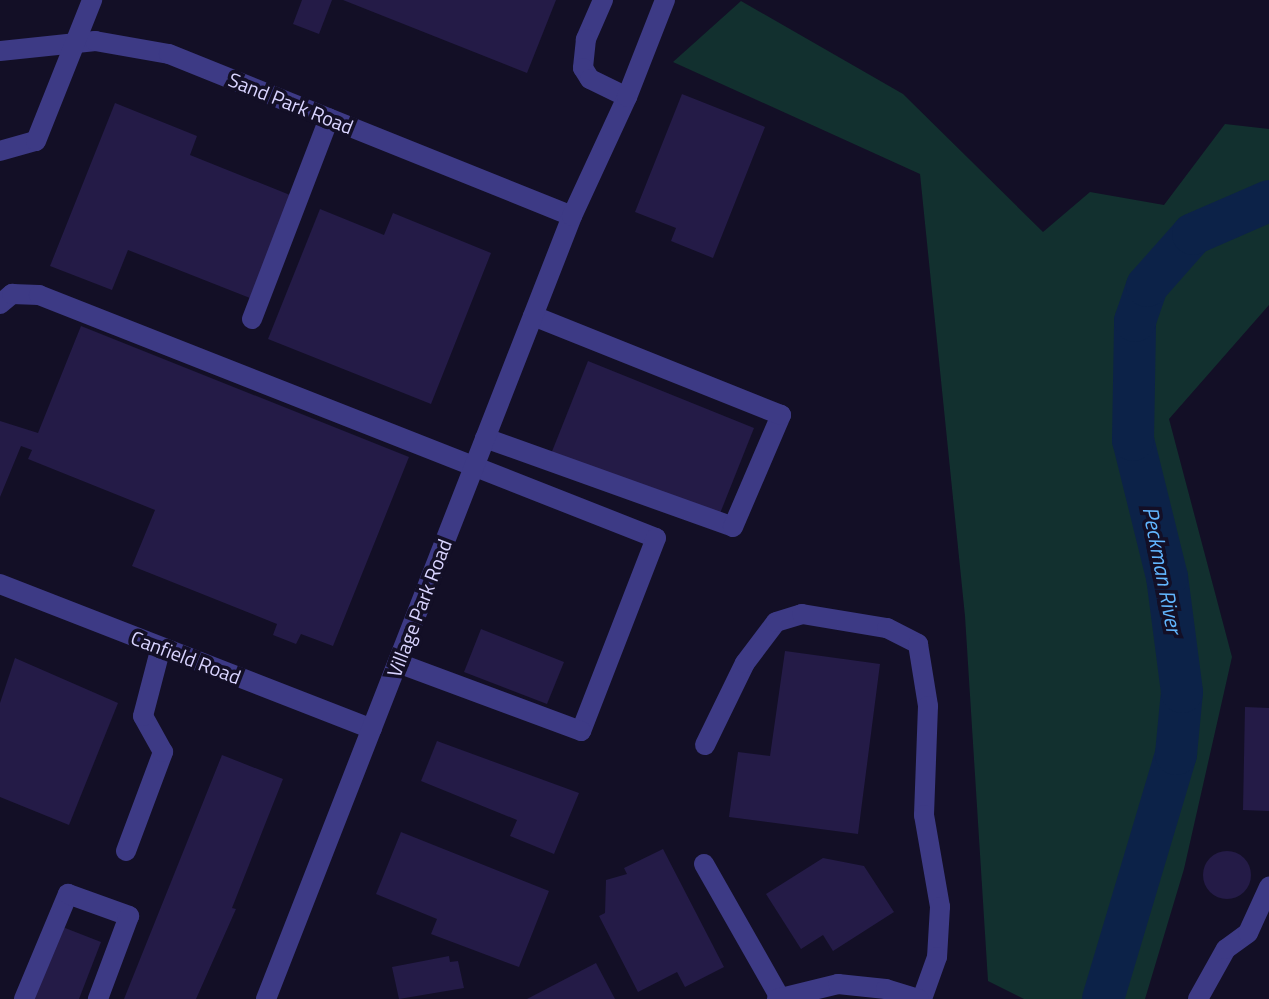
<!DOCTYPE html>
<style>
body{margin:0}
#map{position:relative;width:1269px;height:999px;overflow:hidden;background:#130f26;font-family:"Titillium Web",sans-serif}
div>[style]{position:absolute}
.green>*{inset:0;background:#12302f}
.river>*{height:42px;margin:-21px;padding:0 21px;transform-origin:21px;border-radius:21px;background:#0c2248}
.building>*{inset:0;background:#241b47}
.round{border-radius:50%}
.minor>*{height:20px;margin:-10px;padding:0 10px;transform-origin:10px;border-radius:10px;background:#3d3a85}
span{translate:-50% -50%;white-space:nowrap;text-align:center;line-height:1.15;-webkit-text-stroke:7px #130f26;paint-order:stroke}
.street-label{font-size:20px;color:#d9d4ff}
.water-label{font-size:22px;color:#62b6ff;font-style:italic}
</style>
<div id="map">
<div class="green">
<div style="clip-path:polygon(741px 1px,903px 94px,1043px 232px,1090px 192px,1164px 205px,1225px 124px,1269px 129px,1269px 305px,1169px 419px,1232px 657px,1184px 869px,1145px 999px,1024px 999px,988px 981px,965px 616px,920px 174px,673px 62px)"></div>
</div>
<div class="river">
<div style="left:1103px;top:999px;width:256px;rotate:-73.4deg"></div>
<div style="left:1176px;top:754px;width:62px;rotate:-84.5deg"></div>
<div style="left:1182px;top:692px;width:116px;rotate:-97.4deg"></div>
<div style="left:1167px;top:577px;width:141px;rotate:-103.9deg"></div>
<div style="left:1133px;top:440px;width:119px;rotate:-89deg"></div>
<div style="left:1135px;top:321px;width:37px;rotate:-71deg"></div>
<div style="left:1147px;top:286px;width:69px;rotate:-48.5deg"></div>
<div style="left:1193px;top:234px;width:83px;rotate:-23.5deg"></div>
</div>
<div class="building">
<div style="clip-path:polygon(302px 0,332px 0,319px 34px,293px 24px)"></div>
<div style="clip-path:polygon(343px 0,556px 0,527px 73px)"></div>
<div style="clip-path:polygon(682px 94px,765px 127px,713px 258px,671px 241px,676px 228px,635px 212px)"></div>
<div style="clip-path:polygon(115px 103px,197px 136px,190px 155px,290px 195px,250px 298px,128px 250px,112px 290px,50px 266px)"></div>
<div style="clip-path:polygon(320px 209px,384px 235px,393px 213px,491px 253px,431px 404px,268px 339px)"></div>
<div style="clip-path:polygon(81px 326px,409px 457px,333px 646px,301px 634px,296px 644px,273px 635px,277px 624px,132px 566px,155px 510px,28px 459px,32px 450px,21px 446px,0 497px,0 421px,38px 433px)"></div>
<div style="clip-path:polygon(588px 361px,754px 428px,717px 521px,551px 454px)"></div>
<div style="clip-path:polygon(481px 629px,564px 662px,547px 704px,464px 672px)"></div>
<div style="clip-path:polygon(785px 651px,880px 664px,858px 834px,729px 817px,738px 752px,770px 756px)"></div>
<div style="clip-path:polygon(15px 658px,118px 703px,69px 825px,0 797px,0 703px)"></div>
<div style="clip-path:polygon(1245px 707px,1269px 708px,1269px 811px,1243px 810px)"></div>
<div style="clip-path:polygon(437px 741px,579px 793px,554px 854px,510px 836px,517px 820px,421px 781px)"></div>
<div style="clip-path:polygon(222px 755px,283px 779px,232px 908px,236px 909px,196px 999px,124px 999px)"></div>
<div style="clip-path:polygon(401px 832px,549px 891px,519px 967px,431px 934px,437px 919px,376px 894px)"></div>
<div style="clip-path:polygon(663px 849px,724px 967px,685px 987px,677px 972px,638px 992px,599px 916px,605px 913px,606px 880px,627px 874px,624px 868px)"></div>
<div class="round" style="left:1203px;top:851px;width:48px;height:48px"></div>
<div style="clip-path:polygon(823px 858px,864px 866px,894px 912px,833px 951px,823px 935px,801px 949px,766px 894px)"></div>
<div style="clip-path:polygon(60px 926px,101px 942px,79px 999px,31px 999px)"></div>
<div style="clip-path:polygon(449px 956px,450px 962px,458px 961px,464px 988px,399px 999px,392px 967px)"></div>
<div style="clip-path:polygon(596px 963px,615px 999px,527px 999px)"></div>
</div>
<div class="minor">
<div style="left:603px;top:0;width:43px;rotate:113.6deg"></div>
<div style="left:586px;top:39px;width:29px;rotate:96deg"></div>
<div style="left:583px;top:68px;width:13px;rotate:58deg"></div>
<div style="left:590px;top:79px;width:41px;rotate:25.9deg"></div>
<div style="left:0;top:51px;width:96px;rotate:-6deg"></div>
<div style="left:95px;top:41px;width:75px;rotate:10deg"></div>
<div style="left:169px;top:54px;width:434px;rotate:21.9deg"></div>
<div style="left:0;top:151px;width:37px;rotate:-16deg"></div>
<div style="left:36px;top:141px;width:152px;rotate:-68.3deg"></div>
<div style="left:0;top:304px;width:16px;rotate:-40deg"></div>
<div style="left:12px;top:294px;width:27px;rotate:2deg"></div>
<div style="left:39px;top:295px;width:663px;rotate:21.5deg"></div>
<div style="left:656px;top:538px;width:207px;rotate:111.2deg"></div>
<div style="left:581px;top:731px;width:195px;rotate:-159.6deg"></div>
<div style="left:252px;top:319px;width:215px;rotate:-69deg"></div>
<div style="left:485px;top:438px;width:263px;rotate:19.7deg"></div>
<div style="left:733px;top:527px;width:122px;rotate:-66.8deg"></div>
<div style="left:781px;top:415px;width:267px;rotate:-158.2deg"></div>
<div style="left:0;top:584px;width:399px;rotate:21.3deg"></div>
<div style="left:705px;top:745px;width:91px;rotate:-64deg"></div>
<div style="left:745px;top:663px;width:51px;rotate:-52.9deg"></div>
<div style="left:776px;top:622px;width:27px;rotate:-17deg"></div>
<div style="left:802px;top:614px;width:86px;rotate:9.4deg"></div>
<div style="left:887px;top:628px;width:35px;rotate:27deg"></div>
<div style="left:918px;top:644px;width:63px;rotate:80.8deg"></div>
<div style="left:928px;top:706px;width:109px;rotate:92.1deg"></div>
<div style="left:924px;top:815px;width:93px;rotate:80.1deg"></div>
<div style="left:940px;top:907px;width:50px;rotate:93.4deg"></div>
<div style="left:937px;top:957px;width:45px;rotate:109.7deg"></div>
<div style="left:126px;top:851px;width:106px;rotate:-69.5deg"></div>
<div style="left:163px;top:752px;width:41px;rotate:-119.1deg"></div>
<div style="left:143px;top:716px;width:71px;rotate:-75.4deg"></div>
<div style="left:704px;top:864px;width:154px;rotate:60.4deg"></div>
<div style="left:24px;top:999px;width:114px;rotate:-67.3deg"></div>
<div style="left:68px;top:894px;width:65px;rotate:19.8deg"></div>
<div style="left:129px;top:916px;width:89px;rotate:110.5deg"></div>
<div style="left:266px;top:999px;width:841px;rotate:-68.65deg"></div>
<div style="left:572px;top:216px;width:131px;rotate:-65.2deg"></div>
<div style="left:627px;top:97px;width:104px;rotate:-68.6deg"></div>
<div style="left:777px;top:999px;width:63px;rotate:-13.8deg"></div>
<div style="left:838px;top:984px;width:48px;rotate:5.9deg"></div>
<div style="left:886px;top:989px;width:34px;rotate:17deg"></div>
<div style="left:1198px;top:999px;width:57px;rotate:-60.8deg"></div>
<div style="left:1226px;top:949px;width:27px;rotate:-36deg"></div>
<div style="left:1248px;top:933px;width:51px;rotate:-65.5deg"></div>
</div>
<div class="street-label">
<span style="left:291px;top:103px;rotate:22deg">Sand Park Road</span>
<span style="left:419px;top:608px;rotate:-69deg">Village Park Road</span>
<span style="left:186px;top:657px;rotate:21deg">Canfield Road</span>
</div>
<div class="water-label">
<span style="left:1162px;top:570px;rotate:79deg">Peckman River</span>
</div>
</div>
